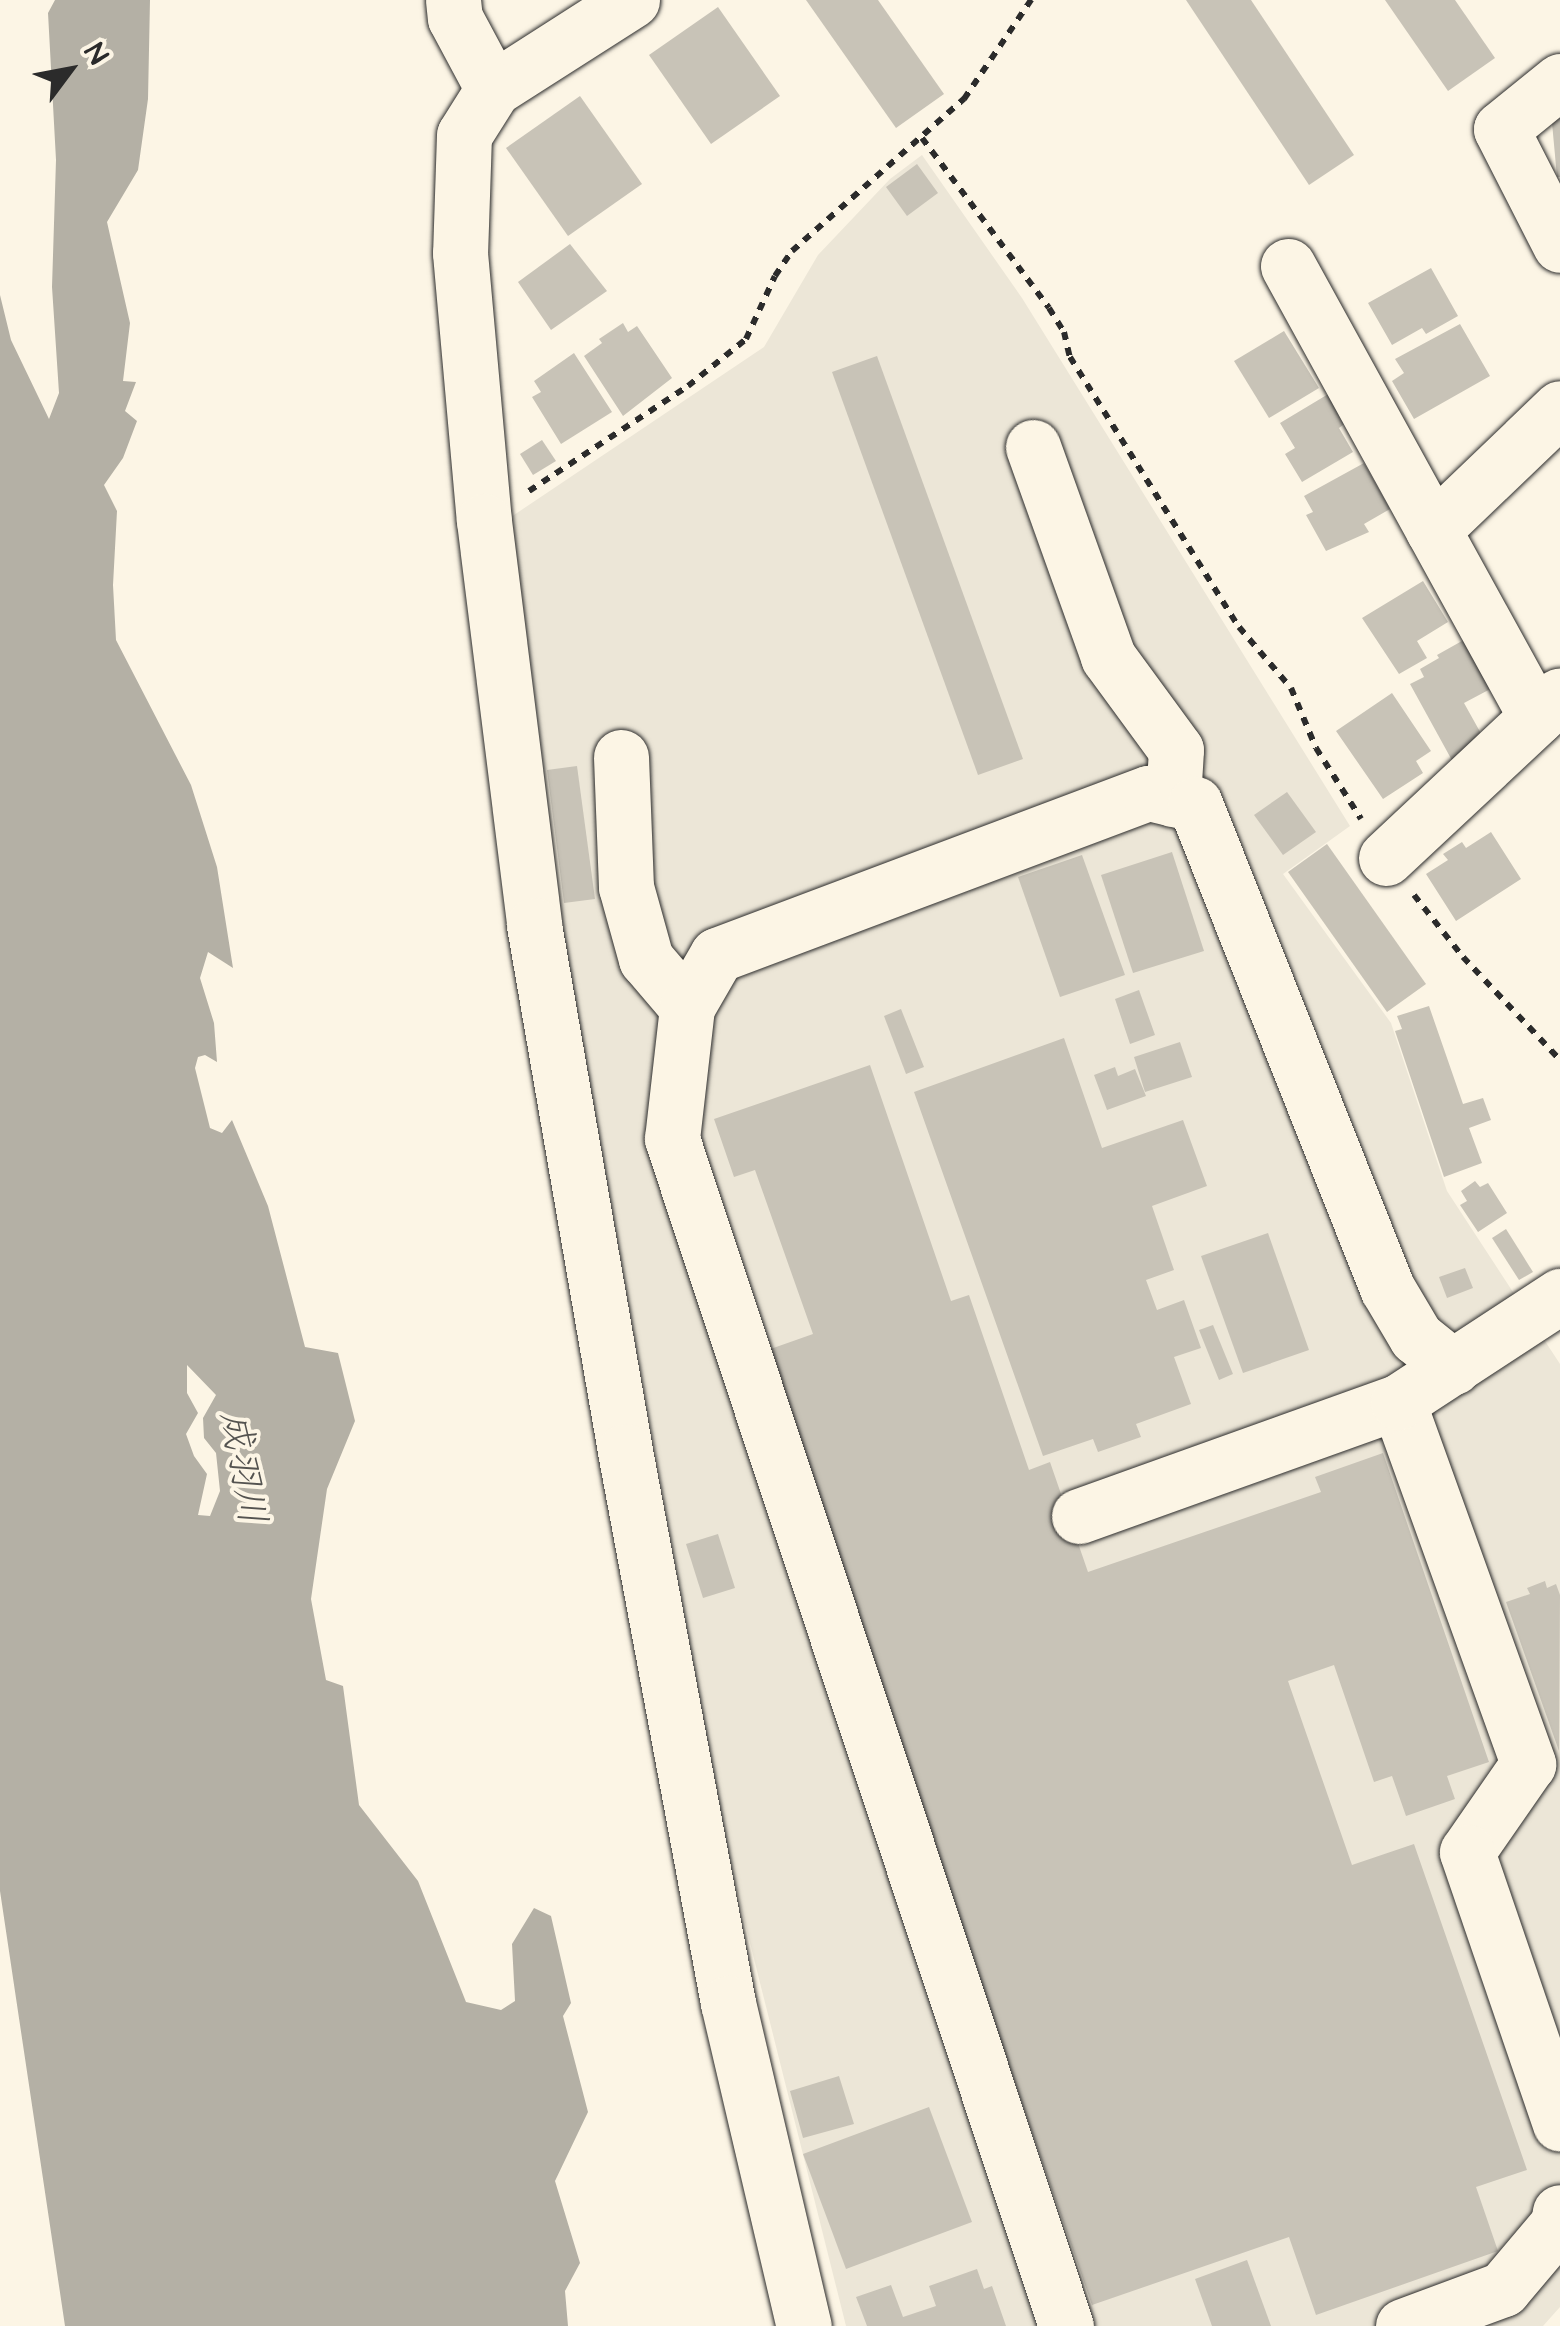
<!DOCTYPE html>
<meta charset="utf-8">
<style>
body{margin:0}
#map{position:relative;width:1560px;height:2326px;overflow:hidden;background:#fcf5e5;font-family:"Architects Daughter","Klee One",sans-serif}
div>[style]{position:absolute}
.built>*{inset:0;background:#ece6d7}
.water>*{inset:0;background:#b4b0a5}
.building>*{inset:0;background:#c8c3b7}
.path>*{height:6px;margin-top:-3px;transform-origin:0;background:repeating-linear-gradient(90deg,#2b2b2b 0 8px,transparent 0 16px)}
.roads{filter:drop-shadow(0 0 2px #2b2b2b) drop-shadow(0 0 2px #2b2b2b)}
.minor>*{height:55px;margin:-27.5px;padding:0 27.5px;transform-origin:27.5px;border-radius:27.5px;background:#fcf5e5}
span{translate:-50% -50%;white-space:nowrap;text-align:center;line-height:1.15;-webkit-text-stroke:8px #fcf5e5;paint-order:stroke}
.water-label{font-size:38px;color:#545350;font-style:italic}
.north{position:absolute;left:20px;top:20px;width:100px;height:100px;-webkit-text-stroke:8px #fcf5e5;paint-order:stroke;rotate:58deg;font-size:28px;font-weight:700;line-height:40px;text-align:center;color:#2b2b2b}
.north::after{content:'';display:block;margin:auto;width:35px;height:45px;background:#2b2b2b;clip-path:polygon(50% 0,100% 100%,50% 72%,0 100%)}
</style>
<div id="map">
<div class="built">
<div style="clip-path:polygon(922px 155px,1022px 298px,1350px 826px,1283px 874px,1391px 1023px,1447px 1191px,1560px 1364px,1560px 2307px,1543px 2326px,846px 2326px,727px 1851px,560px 921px,511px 517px,764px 347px,818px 255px,890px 179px)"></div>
</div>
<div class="water">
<div style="clip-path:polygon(evenodd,55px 0,150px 0,148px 99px,138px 170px,107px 222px,130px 323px,123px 381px,136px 382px,125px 411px,137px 421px,123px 458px,104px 485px,117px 511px,113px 585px,116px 640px,191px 785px,217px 867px,233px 968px,208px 952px,200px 978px,214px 1023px,217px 1062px,205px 1055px,198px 1057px,195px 1068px,210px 1128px,222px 1133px,232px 1120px,268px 1206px,305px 1347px,338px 1353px,355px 1421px,327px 1489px,311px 1599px,326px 1680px,343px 1686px,359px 1805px,418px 1881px,466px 2002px,501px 2010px,515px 2001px,512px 1944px,534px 1908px,551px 1916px,571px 2003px,563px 2016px,588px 2112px,555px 2181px,580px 2263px,565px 2291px,568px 2326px,65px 2326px,0 1891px,0 295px,11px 340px,49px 419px,59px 393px,52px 287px,56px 160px,48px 13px,55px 0,187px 1365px,216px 1395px,203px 1418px,204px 1438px,216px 1453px,220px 1491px,210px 1516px,198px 1515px,207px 1474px,194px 1456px,186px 1434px,198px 1413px,187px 1393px,187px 1365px)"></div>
</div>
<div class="building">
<div style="clip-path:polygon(806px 0,878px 0,944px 94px,896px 128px)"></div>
<div style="clip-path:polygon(1186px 0,1251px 0,1354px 155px,1309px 185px)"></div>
<div style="clip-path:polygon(1385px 0,1455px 0,1495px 58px,1448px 91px)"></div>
<div style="clip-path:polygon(718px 7px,780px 96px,711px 144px,649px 55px)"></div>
<div style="clip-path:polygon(580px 96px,642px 184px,568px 236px,506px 148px)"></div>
<div style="clip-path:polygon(1560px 104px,1560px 177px,1557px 177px,1551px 112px)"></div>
<div style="clip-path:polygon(917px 164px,938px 193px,907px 216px,886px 187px)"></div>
<div style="clip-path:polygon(570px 244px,607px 291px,551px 330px,518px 282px)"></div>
<div style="clip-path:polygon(1431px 268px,1458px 316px,1426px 334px,1422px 328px,1392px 345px,1368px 303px)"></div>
<div style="clip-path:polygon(623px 323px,628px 332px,637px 326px,672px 378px,623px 416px,584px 356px,602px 343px,599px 339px)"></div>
<div style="clip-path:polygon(1460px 324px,1490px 376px,1414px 419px,1392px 381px,1404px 373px,1395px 359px)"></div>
<div style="clip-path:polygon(1284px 331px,1319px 388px,1269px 418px,1234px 361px)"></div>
<div style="clip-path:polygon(574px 353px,612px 412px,561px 444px,532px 397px,541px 392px,534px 381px)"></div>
<div style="clip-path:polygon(877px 356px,1023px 759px,978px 775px,832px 372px)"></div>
<div style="clip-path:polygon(1330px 393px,1347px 422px,1339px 428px,1353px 452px,1302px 482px,1285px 454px,1295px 448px,1280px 423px)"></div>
<div style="clip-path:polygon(542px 440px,556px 461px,533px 475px,520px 454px)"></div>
<div style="clip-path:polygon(1364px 463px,1390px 509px,1364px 524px,1369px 532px,1326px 551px,1306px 515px,1313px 512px,1304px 496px)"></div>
<div style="clip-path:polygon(1423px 581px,1448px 622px,1417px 641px,1427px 658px,1399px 674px,1362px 618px)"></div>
<div style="clip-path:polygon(1469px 637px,1496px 686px,1464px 703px,1488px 746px,1454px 764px,1410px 684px,1424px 677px,1420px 669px,1439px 658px,1437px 655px)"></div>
<div style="clip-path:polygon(1392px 693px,1431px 751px,1416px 761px,1423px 773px,1383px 799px,1336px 731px)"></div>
<div style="clip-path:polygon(577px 766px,595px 899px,564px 903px,547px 770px)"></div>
<div style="clip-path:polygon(1287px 792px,1316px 832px,1283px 855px,1254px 815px)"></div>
<div style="clip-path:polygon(1491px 832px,1521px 879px,1456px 921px,1426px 874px,1448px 860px,1443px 854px,1462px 842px,1466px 848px)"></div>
<div style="clip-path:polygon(1327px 844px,1426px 984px,1387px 1012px,1288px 872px)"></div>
<div style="clip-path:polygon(1172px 852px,1204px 951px,1133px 973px,1101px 875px)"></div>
<div style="clip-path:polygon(1082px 855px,1125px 975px,1060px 997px,1018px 877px)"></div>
<div style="clip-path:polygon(1139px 990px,1155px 1035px,1130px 1044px,1115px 999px)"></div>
<div style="clip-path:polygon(1429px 1006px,1463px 1104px,1483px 1098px,1491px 1120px,1469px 1128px,1482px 1163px,1444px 1177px,1395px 1031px,1402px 1029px,1397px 1016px)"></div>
<div style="clip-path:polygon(901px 1009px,924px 1067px,906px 1074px,884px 1016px)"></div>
<div style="clip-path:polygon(1064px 1038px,1102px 1148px,1183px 1120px,1207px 1186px,1152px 1206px,1174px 1270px,1146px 1280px,1157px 1310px,1184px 1300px,1201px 1348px,1174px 1357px,1191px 1404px,1136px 1424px,1141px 1437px,1098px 1452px,1093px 1439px,1043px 1456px,914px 1092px)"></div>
<div style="clip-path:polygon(1180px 1042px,1192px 1077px,1145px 1092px,1134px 1057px)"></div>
<div style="clip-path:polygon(870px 1065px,951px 1301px,969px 1295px,1029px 1470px,1050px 1462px,1088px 1572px,1321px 1492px,1315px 1477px,1383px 1453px,1489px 1762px,1447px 1776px,1455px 1799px,1406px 1816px,1392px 1776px,1374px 1782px,1334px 1665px,1288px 1681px,1352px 1865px,1414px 1844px,1527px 2170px,1476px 2187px,1498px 2251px,1316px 2315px,1289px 2237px,1092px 2305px,762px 1352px,813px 1334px,755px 1170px,734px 1177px,714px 1119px)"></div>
<div style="clip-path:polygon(1115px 1067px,1118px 1076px,1135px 1069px,1146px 1096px,1107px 1110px,1094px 1075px)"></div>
<div style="clip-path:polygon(1475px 1181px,1480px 1187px,1488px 1183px,1507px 1213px,1478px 1232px,1460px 1205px,1467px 1201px,1461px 1191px)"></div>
<div style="clip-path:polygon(1506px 1229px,1533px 1272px,1519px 1280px,1492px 1238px)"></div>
<div style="clip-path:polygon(1268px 1233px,1309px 1350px,1243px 1373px,1201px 1256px)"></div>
<div style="clip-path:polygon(1465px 1268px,1473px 1288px,1447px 1298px,1439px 1277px)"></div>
<div style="clip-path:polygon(1213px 1325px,1233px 1374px,1219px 1380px,1199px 1330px)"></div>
<div style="clip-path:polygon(718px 1534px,735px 1588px,703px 1598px,686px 1544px)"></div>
<div style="clip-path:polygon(1545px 1581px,1547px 1588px,1556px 1584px,1560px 1595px,1559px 1751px,1506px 1602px,1530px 1594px,1527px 1588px)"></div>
<div style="clip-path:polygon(839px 2076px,854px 2124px,803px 2138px,790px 2091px)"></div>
<div style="clip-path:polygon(929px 2107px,972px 2222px,846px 2269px,803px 2154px)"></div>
<div style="clip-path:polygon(1247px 2260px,1271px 2326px,1212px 2326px,1195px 2279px)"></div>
<div style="clip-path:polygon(977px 2269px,984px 2289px,992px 2286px,1006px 2326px,867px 2326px,856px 2297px,891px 2285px,903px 2317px,936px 2306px,929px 2286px)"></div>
</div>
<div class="path">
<div style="left:922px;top:138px;width:212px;rotate:53.2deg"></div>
<div style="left:1049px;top:308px;width:28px;rotate:58deg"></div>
<div style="left:1064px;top:332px;width:26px;rotate:77deg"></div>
<div style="left:1070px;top:357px;width:319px;rotate:58deg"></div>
<div style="left:1239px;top:627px;width:80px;rotate:49.6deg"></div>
<div style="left:1291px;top:688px;width:65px;rotate:67.4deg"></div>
<div style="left:1316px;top:748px;width:84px;rotate:57.6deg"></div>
<div style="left:529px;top:491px;width:191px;rotate:-33.4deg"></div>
<div style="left:688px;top:386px;width:75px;rotate:-39deg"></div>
<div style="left:746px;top:339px;width:69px;rotate:-65.3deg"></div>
<div style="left:775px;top:276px;width:30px;rotate:-56deg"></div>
<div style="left:792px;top:251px;width:230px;rotate:-41.5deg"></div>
<div style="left:964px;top:99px;width:120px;rotate:-55.9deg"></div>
<div style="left:1414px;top:895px;width:79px;rotate:51.7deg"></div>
<div style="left:1463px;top:957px;width:141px;rotate:46.7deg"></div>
</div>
<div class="roads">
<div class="minor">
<div style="left:453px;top:0;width:18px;rotate:84deg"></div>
<div style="left:455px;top:18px;width:81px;rotate:61.8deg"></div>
<div style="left:632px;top:0;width:165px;rotate:147.4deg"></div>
<div style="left:493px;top:89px;width:54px;rotate:122.2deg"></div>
<div style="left:464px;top:135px;width:118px;rotate:91.9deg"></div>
<div style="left:460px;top:253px;width:269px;rotate:84.9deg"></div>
<div style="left:484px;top:521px;width:407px;rotate:82.9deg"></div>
<div style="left:534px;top:925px;width:534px;rotate:80.18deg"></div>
<div style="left:625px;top:1451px;width:562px;rotate:79.43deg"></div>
<div style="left:728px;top:2003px;width:332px;rotate:76.8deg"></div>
<div style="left:1560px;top:81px;width:76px;rotate:140.9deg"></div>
<div style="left:1501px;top:129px;width:130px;rotate:63deg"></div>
<div style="left:1288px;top:266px;width:515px;rotate:61.19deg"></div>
<div style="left:1033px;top:447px;width:223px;rotate:70.3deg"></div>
<div style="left:1108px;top:657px;width:115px;rotate:53.8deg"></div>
<div style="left:1176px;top:750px;width:49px;rotate:93.5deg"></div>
<div style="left:1433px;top:530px;width:176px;rotate:-43.8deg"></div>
<div style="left:621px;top:757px;width:130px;rotate:87.8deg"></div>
<div style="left:626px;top:887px;width:75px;rotate:74.5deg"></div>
<div style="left:646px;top:959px;width:63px;rotate:49.5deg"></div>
<div style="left:1386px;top:858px;width:238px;rotate:-43.1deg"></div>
<div style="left:1398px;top:1402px;width:385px;rotate:70.2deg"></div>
<div style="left:1528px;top:1764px;width:107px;rotate:124.7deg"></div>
<div style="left:1467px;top:1852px;width:287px;rotate:71.1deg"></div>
<div style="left:1079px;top:1516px;width:339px;rotate:-19.7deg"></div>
<div style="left:1398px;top:1402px;width:194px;rotate:-33.2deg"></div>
<div style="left:1066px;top:2326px;width:1251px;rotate:-108.36deg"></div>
<div style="left:672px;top:1139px;width:133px;rotate:-83.5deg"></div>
<div style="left:687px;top:1007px;width:60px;rotate:-60deg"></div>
<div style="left:717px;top:955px;width:461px;rotate:-20.6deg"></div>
<div style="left:1149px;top:793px;width:47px;rotate:13.4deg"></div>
<div style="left:1195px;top:804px;width:521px;rotate:68.36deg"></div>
<div style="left:1387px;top:1288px;width:57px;rotate:59.4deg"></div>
<div style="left:1416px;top:1337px;width:48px;rotate:39deg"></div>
<div style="left:1403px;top:2326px;width:107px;rotate:-20.3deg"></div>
<div style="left:1503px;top:2289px;width:85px;rotate:-49.8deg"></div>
<div style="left:1558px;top:2224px;width:12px;rotate:-81deg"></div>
</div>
</div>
<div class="water-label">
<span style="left:242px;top:1468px;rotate:80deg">成羽川</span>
</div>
<div class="north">N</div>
</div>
